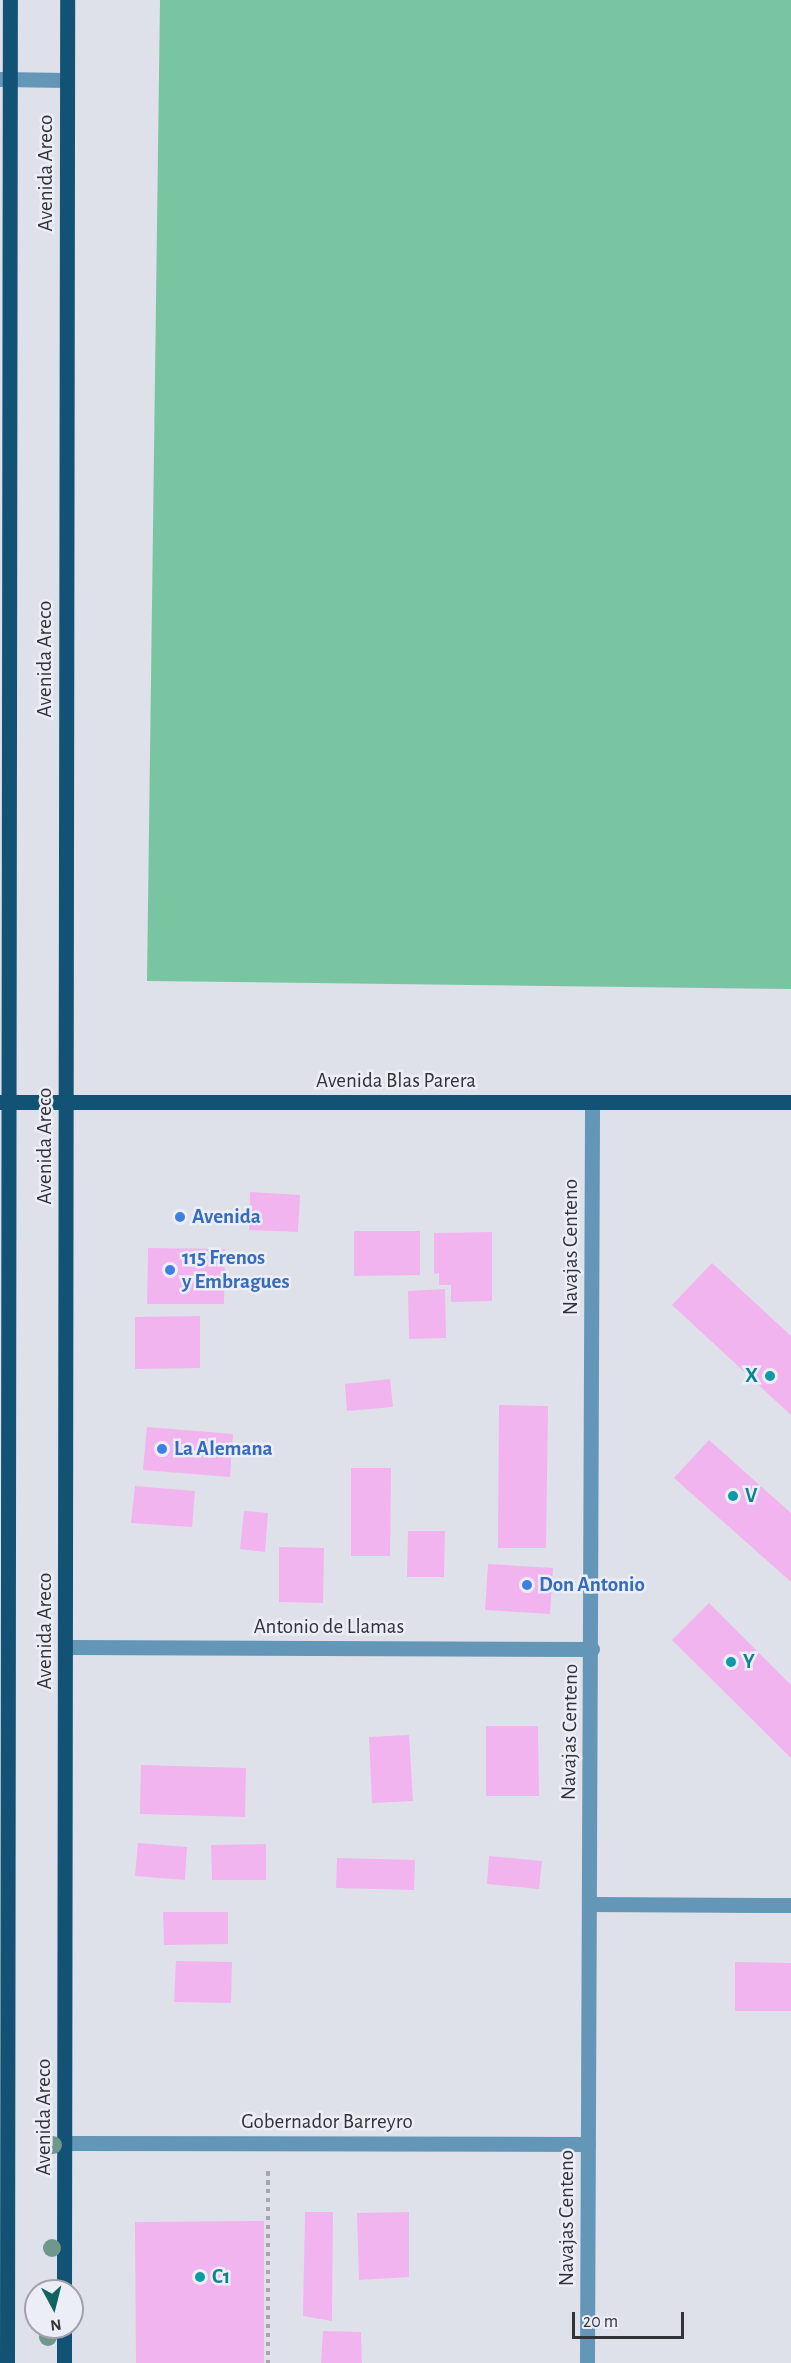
<!DOCTYPE html>
<style>
body{margin:0}
#map{position:relative;width:791px;height:2363px;overflow:hidden;background:#dfe1ea;font-family:"Alegreya Sans",sans-serif}
div>[style]{position:absolute}
.green>*{inset:0;background:#79c5a2}
.building>*{inset:0;background:#f1b4ef}
.path>*{height:4px;margin-top:-2px;transform-origin:0;background:repeating-linear-gradient(90deg,#a5a6ae 0 4.5px,transparent 0 9px)}
.minor>*{height:15px;margin:-7.5px;padding:0 7.5px;transform-origin:7.5px;border-radius:7.5px;background:#6396b7}
.major>*{height:15px;margin:-7.5px;padding:0 7.5px;transform-origin:7.5px;border-radius:7.5px;background:#125274}
.trees>*{width:18px;height:18px;margin:-9px;border-radius:50%;background:#70978c}
.dots>*{width:16px;height:16px;translate:-50% -50%;box-sizing:border-box;border:3px solid #eceef7;border-radius:50%}
span{translate:-50% -50%;white-space:nowrap;text-align:center;line-height:1.15;-webkit-text-stroke:5px #eceef7;paint-order:stroke}
.street-label{font-size:21px;color:#333337}
.shop-label{font-size:21px;color:#366cbe;font-weight:700}
.left{translate:0 -50%;text-align:left}
.culture-label{font-size:21px;color:#0d838f;font-weight:700}
.right{translate:-100% -50%;text-align:right}
.north{position:absolute;left:24px;top:2279px;width:60px;height:60px;box-sizing:border-box;background:#eceef7;border:2px solid #a2a3aa;border-radius:50%;rotate:173deg;font-size:16px;font-weight:700;line-height:24px;text-align:center;color:#333337}
.north::after{content:'';display:block;margin:auto;width:21px;height:27px;background:#126260;clip-path:polygon(50% 0,100% 100%,50% 72%,0 100%)}
.scale{position:absolute;left:572px;top:2312px;width:112px;height:27px;box-sizing:border-box;border:3px solid #333337;border-top:0;padding-left:8px;font-size:18px;line-height:21px;white-space:nowrap;color:#333337;-webkit-text-stroke:4px #eceef7;paint-order:stroke}
</style>
<div id="map">
<div class="green">
<div style="clip-path:polygon(160px 0,791px 0,791px 989px,147px 981px)"></div>
</div>
<div class="building">
<div style="clip-path:polygon(250px 1192px,300px 1195px,298px 1232px,249px 1230px)"></div>
<div style="clip-path:polygon(354px 1231px,420px 1231px,420px 1275px,354px 1276px)"></div>
<div style="clip-path:polygon(492px 1232px,492px 1301px,451px 1302px,451px 1285px,439px 1285px,439px 1273px,434px 1274px,434px 1233px)"></div>
<div style="clip-path:polygon(148px 1248px,225px 1249px,224px 1304px,147px 1304px)"></div>
<div style="clip-path:polygon(712px 1263px,791px 1336px,791px 1415px,672px 1305px)"></div>
<div style="clip-path:polygon(445px 1289px,446px 1338px,409px 1339px,408px 1291px)"></div>
<div style="clip-path:polygon(200px 1316px,200px 1368px,135px 1369px,135px 1317px)"></div>
<div style="clip-path:polygon(390px 1379px,393px 1407px,347px 1411px,345px 1384px)"></div>
<div style="clip-path:polygon(499px 1405px,548px 1406px,546px 1548px,498px 1548px)"></div>
<div style="clip-path:polygon(147px 1427px,233px 1434px,230px 1477px,143px 1470px)"></div>
<div style="clip-path:polygon(709px 1440px,791px 1513px,791px 1582px,674px 1478px)"></div>
<div style="clip-path:polygon(351px 1468px,391px 1468px,390px 1556px,351px 1556px)"></div>
<div style="clip-path:polygon(135px 1486px,195px 1491px,192px 1527px,131px 1523px)"></div>
<div style="clip-path:polygon(244px 1511px,268px 1513px,265px 1552px,240px 1549px)"></div>
<div style="clip-path:polygon(408px 1531px,445px 1531px,444px 1577px,407px 1577px)"></div>
<div style="clip-path:polygon(279px 1547px,324px 1548px,323px 1603px,279px 1602px)"></div>
<div style="clip-path:polygon(488px 1564px,553px 1568px,550px 1614px,485px 1610px)"></div>
<div style="clip-path:polygon(709px 1603px,791px 1685px,791px 1758px,672px 1640px)"></div>
<div style="clip-path:polygon(486px 1726px,538px 1726px,539px 1796px,486px 1796px)"></div>
<div style="clip-path:polygon(409px 1735px,413px 1801px,372px 1803px,369px 1737px)"></div>
<div style="clip-path:polygon(141px 1765px,246px 1768px,245px 1817px,140px 1814px)"></div>
<div style="clip-path:polygon(138px 1843px,187px 1847px,185px 1880px,135px 1876px)"></div>
<div style="clip-path:polygon(266px 1844px,266px 1880px,212px 1880px,211px 1845px)"></div>
<div style="clip-path:polygon(489px 1856px,542px 1861px,539px 1889px,487px 1884px)"></div>
<div style="clip-path:polygon(337px 1858px,415px 1860px,414px 1890px,336px 1888px)"></div>
<div style="clip-path:polygon(163px 1912px,228px 1912px,228px 1944px,164px 1945px)"></div>
<div style="clip-path:polygon(176px 1961px,232px 1962px,231px 2003px,174px 2002px)"></div>
<div style="clip-path:polygon(735px 1962px,791px 1963px,791px 2011px,735px 2011px)"></div>
<div style="clip-path:polygon(305px 2212px,333px 2212px,332px 2321px,303px 2316px)"></div>
<div style="clip-path:polygon(409px 2212px,409px 2277px,359px 2280px,357px 2213px)"></div>
<div style="clip-path:polygon(264px 2221px,264px 2363px,136px 2363px,135px 2222px)"></div>
<div style="clip-path:polygon(323px 2331px,361px 2332px,362px 2363px,321px 2363px)"></div>
</div>
<div class="path">
<div style="left:268px;top:2171px;width:192px;rotate:90deg"></div>
</div>
<div class="minor">
<div style="left:0;top:79px;width:67px;rotate:0.9deg"></div>
<div style="left:67px;top:1647px;width:525px;rotate:0.22deg"></div>
<div style="left:589px;top:1904px;width:202px;rotate:0.3deg"></div>
<div style="left:65px;top:2143px;width:523px;rotate:0.11deg"></div>
<div style="left:587px;top:2363px;width:1261px;rotate:-89.77deg"></div>
</div>
<div class="major">
<div style="left:0;top:1102px;width:791px"></div>
<div style="left:64px;top:2291px;width:2291px;rotate:-89.92deg"></div>
<div style="left:7px;top:2363px;width:2363px;rotate:-89.93deg"></div>
<div style="left:64px;top:2363px;width:36px;rotate:-90deg"></div>
</div>
<div class="trees">
<div style="left:53px;top:2145px"></div>
<div style="left:52px;top:2248px"></div>
<div style="left:48px;top:2337px"></div>
</div>
<div class="dots">
<div style="left:180px;top:1217px;background:#3f7fe0"></div>
<div style="left:170px;top:1270px;background:#3f7fe0"></div>
<div style="left:770px;top:1376px;background:#0f9aa8"></div>
<div style="left:162px;top:1449px;background:#3f7fe0"></div>
<div style="left:733px;top:1496px;background:#0f9aa8"></div>
<div style="left:527px;top:1585px;background:#3f7fe0"></div>
<div style="left:731px;top:1662px;background:#0f9aa8"></div>
<div style="left:200px;top:2277px;background:#0f9aa8"></div>
</div>
<div class="street-label">
<span style="left:46px;top:173px;rotate:-90deg">Avenida Areco</span>
<span style="left:45px;top:659px;rotate:-90deg">Avenida Areco</span>
<span style="left:396px;top:1081px">Avenida Blas Parera</span>
<span style="left:45px;top:1146px;rotate:-90deg">Avenida Areco</span>
<span style="left:571px;top:1247px;rotate:-90deg">Navajas Centeno</span>
<span style="left:329px;top:1627px">Antonio de Llamas</span>
<span style="left:45px;top:1631px;rotate:-90deg">Avenida Areco</span>
<span style="left:570px;top:1732px;rotate:-89deg">Navajas Centeno</span>
<span style="left:44px;top:2117px;rotate:-90deg">Avenida Areco</span>
<span style="left:327px;top:2122px">Gobernador Barreyro</span>
<span style="left:567px;top:2218px;rotate:-90deg">Navajas Centeno</span>
</div>
<div class="shop-label">
<span class="left" style="left:192px;top:1217px">Avenida</span>
<span class="left" style="left:182px;top:1270px">115 Frenos<br>y Embragues</span>
<span class="left" style="left:174px;top:1449px">La Alemana</span>
<span class="left" style="left:539px;top:1585px">Don Antonio</span>
</div>
<div class="culture-label">
<span class="right" style="left:758px;top:1376px">X</span>
<span class="left" style="left:745px;top:1496px">V</span>
<span class="left" style="left:743px;top:1662px">Y</span>
<span class="left" style="left:212px;top:2277px">C1</span>
</div>
<div class="north">N</div>
<div class="scale">20 m</div>
</div>
